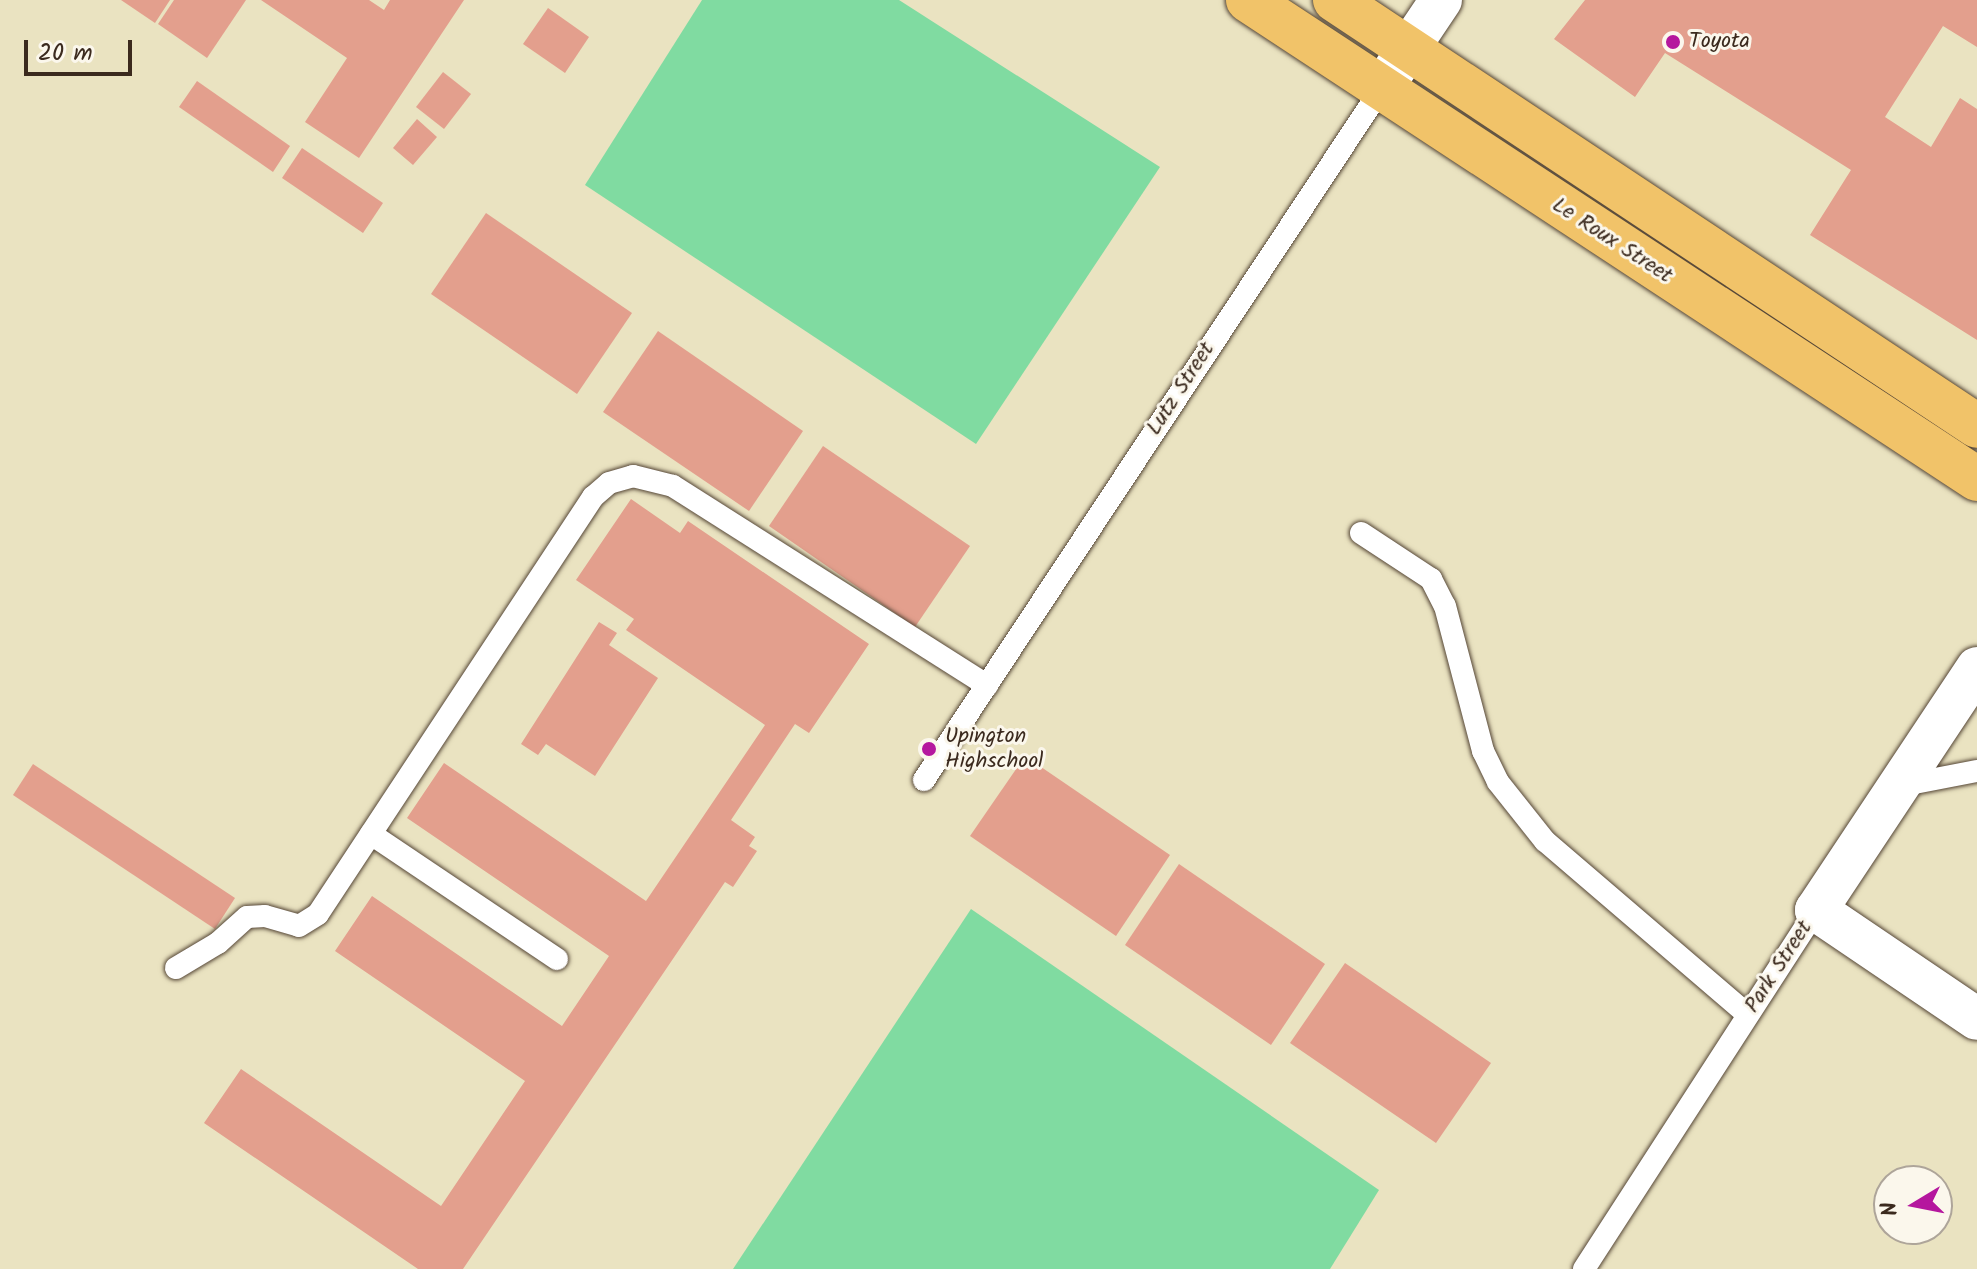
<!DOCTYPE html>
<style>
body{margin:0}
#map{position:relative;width:1977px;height:1269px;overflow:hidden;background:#eae3c1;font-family:Kalam,sans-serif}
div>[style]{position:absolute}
.green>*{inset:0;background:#80dba1}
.building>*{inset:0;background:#e39f8d}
.roads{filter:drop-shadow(0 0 2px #554636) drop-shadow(0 0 2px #554636)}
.service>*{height:22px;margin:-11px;padding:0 11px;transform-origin:11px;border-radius:11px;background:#fff}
.minor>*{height:42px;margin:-21px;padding:0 21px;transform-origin:21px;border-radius:21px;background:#fff}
.trunk>*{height:44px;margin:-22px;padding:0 22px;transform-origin:22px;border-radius:22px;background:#f1c369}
.dots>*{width:22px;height:22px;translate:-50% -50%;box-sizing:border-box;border:4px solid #fbf7ec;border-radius:50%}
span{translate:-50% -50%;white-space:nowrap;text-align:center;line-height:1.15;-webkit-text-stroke:6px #fbf7ec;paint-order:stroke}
.poi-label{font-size:22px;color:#3b2a1e}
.left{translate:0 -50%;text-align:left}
.street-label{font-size:22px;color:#3b2a1e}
.north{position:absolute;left:1873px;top:1165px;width:80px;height:80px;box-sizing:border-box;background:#fbf7ec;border:2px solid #aea59a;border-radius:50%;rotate:260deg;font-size:22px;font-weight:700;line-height:32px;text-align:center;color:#3b2a1e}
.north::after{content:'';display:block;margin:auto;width:28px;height:36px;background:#b5179e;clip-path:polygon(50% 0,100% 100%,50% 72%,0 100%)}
.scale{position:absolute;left:24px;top:40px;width:108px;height:36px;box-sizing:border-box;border:4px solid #3b2a1e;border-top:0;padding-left:10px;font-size:24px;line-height:28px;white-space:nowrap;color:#3b2a1e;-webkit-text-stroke:6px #fbf7ec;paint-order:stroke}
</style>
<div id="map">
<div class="green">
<div style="clip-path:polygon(702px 0,899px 0,1160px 167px,976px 444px,585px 185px)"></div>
<div style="clip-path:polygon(971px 909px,1379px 1190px,1330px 1269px,733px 1269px)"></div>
</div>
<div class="building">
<div style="clip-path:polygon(121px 0,170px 0,155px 23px)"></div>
<div style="clip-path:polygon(174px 0,246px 0,207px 58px,158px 24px)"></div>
<div style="clip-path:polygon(261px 0,369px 0,384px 10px,390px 0,464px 0,359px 158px,305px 122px,347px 58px)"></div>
<div style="clip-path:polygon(1585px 0,1977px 0,1977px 47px,1943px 26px,1885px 117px,1931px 147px,1960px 98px,1977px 109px,1977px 340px,1810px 235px,1851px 170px,1665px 53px,1635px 97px,1554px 39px)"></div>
<div style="clip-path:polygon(548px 8px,589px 37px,565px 73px,523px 44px)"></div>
<div style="clip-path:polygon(443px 72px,471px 94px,444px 129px,416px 107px)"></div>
<div style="clip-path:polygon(197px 81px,290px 146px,273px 172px,179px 107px)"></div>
<div style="clip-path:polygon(417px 119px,437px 137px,413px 165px,393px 148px)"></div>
<div style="clip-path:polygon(302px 148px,383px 203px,363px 233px,282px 178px)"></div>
<div style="clip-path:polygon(486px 213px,632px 313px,577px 394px,431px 294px)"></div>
<div style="clip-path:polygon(658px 331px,803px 431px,749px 511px,603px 412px)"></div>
<div style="clip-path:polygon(823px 446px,970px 546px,915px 627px,769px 526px)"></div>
<div style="clip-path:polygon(631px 499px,680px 533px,688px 521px,869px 644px,809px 733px,795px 724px,731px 820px,755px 837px,749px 846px,757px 851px,733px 887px,725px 882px,463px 1269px,418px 1269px,204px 1123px,241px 1069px,441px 1206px,525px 1081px,335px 951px,372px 896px,562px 1026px,609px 956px,407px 818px,444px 763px,646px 901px,765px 725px,626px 630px,634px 619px,576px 580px)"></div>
<div style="clip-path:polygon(599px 622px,617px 633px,609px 645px,658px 678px,595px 776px,546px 744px,538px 755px,521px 744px)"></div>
<div style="clip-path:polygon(1025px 756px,1170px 855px,1116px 936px,970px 836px)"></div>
<div style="clip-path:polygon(33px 764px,235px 898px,215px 929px,13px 795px)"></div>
<div style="clip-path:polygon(1179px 864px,1325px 964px,1271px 1045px,1125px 945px)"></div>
<div style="clip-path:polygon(1345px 963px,1491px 1063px,1436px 1143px,1290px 1043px)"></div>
</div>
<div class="roads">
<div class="service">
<div style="left:1361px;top:533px;width:84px;rotate:33.3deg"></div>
<div style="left:1431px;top:579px;width:30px;rotate:63deg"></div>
<div style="left:1445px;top:606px;width:150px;rotate:75.3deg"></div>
<div style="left:1483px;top:751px;width:34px;rotate:64deg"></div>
<div style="left:1498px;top:782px;width:75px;rotate:51.5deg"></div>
<div style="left:1545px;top:841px;width:267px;rotate:40.6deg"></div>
<div style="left:924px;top:780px;width:828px;rotate:-56.52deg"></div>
<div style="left:1899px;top:786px;width:79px;rotate:-10.9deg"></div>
<div style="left:371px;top:834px;width:224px;rotate:33.9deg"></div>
<div style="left:176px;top:968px;width:49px;rotate:-30.8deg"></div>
<div style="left:218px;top:943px;width:39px;rotate:-42deg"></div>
<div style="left:247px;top:917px;width:18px;rotate:-3deg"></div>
<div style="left:265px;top:916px;width:35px;rotate:16deg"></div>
<div style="left:299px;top:926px;width:22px;rotate:-32deg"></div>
<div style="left:318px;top:914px;width:500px;rotate:-56.6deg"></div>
<div style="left:593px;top:497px;width:21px;rotate:-41deg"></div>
<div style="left:609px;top:483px;width:25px;rotate:-16deg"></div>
<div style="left:633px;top:476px;width:41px;rotate:14deg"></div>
<div style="left:673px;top:486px;width:372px;rotate:32.4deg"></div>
<div style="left:1584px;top:1269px;width:427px;rotate:-57.1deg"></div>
</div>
<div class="minor">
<div style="left:1388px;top:79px;width:95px;rotate:-56.1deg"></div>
<div style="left:1977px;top:668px;width:291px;rotate:123.6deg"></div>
<div style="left:1816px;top:910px;width:194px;rotate:34.1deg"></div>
</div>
<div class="trunk">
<div style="left:1248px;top:0;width:872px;rotate:33.31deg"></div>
<div style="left:1335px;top:0;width:770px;rotate:33.57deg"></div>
</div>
</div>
<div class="dots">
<div style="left:1673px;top:42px;background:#b5179e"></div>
<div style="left:929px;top:749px;background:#b5179e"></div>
</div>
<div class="poi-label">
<span class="left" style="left:1689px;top:42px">Toyota</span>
<span class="left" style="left:945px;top:749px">Upington<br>Highschool</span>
</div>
<div class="street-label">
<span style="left:1612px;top:241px;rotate:33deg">Le Roux Street</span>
<span style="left:1181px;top:389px;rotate:-57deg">Lutz Street</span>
<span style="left:1779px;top:967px;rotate:-57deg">Park Street</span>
</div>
<div class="north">N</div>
<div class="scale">20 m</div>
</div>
